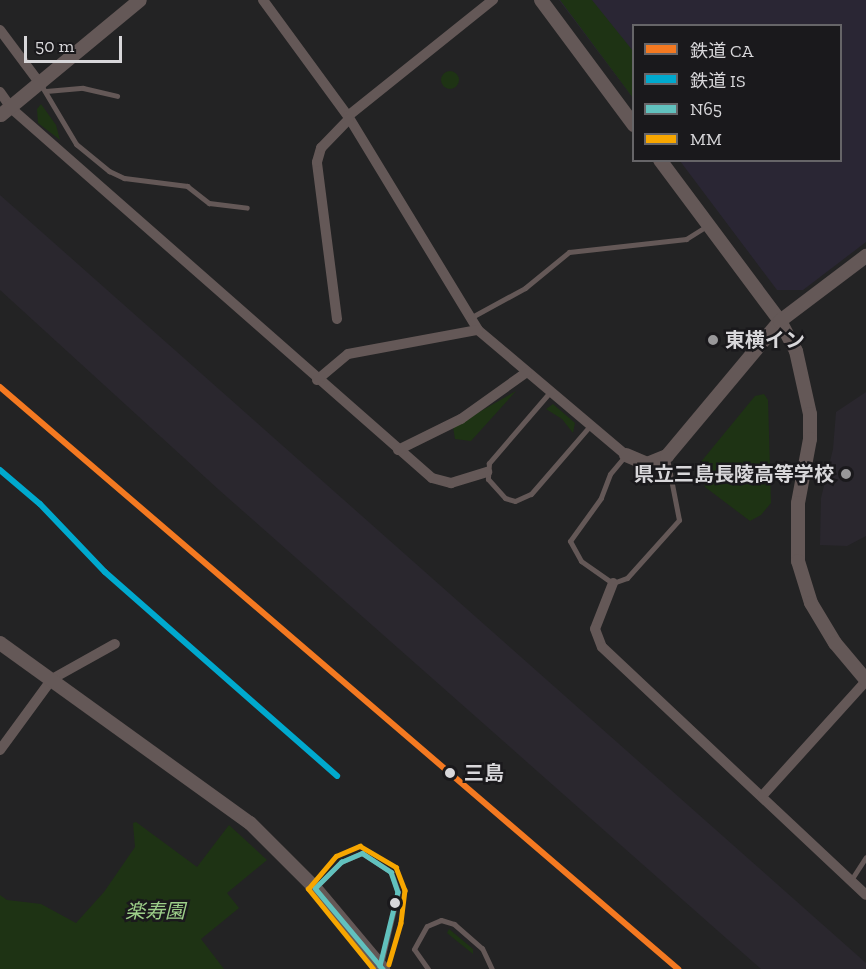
<!DOCTYPE html>
<meta charset="utf-8">
<style>
body{margin:0}
#map{position:relative;width:866px;height:969px;overflow:hidden;background:#232324;font-family:"Zilla Slab","Noto Sans JP",serif}
div>[style]{position:absolute}
.built>*{inset:0;background:#2a272e}
.industrial>*{inset:0;background:#2a2634}
.green>*{inset:0;background:#1e3314}
.round{border-radius:50%}
.service>*{height:5px;margin:-2.5px;padding:0 2.5px;transform-origin:2.5px;border-radius:2.5px;background:#645857}
.minor>*{height:10px;margin:-5px;padding:0 5px;transform-origin:5px;border-radius:5px;background:#645857}
.tertiary>*{height:14px;margin:-7px;padding:0 7px;transform-origin:7px;border-radius:7px;background:#645857}
.bus-1>*{height:4.5px;margin:-2.25px;padding:0 2.25px;transform-origin:2.25px;border-radius:2.25px;background:#61c1be}
.bus-2>*{height:4.5px;margin:-2.25px;padding:0 2.25px;transform-origin:2.25px;border-radius:2.25px;background:#f7a600}
.rail-1>*{height:6px;margin:-3px;padding:0 3px;transform-origin:3px;border-radius:3px;background:#f47921}
.rail-2>*{height:6px;margin:-3px;padding:0 3px;transform-origin:3px;border-radius:3px;background:#00a9ce}
.dots>*{width:16px;height:16px;translate:-50% -50%;box-sizing:border-box;border:3px solid #1a191c;border-radius:50%}
span{translate:-50% -50%;white-space:nowrap;text-align:center;line-height:1.15;-webkit-text-stroke:5px #1a191c;paint-order:stroke}
.poi-label{font-size:20px;color:#d8d7da;font-weight:700}
.left{translate:0 -50%;text-align:left}
.right{translate:-100% -50%;text-align:right}
.stop-label{font-size:20px;color:#d8d7da;font-weight:700}
.park-label{font-size:20px;color:#9dcf89;font-style:italic}
.legend{position:absolute;left:632px;top:24px;width:210px;height:138px;box-sizing:border-box;background:#1a191c;border:2px solid #666568;margin:0;padding:8px 10px;list-style:none;font-size:18px;color:#d8d7da}
.legend li{display:flex;align-items:center;gap:12px;height:30px}
.legend b{width:30px;border:2px solid #666568}
.scale{position:absolute;left:24px;top:36px;width:98px;height:27px;box-sizing:border-box;border:3px solid #d8d7da;border-top:0;padding-left:8px;font-size:18px;line-height:21px;white-space:nowrap;color:#d8d7da;-webkit-text-stroke:4px #1a191c;paint-order:stroke}
</style>
<div id="map">
<div class="built">
<div style="clip-path:polygon(0 195px,866px 963px,866px 969px,761px 969px,218px 489px,0 290px)"></div>
<div style="clip-path:polygon(866px 392px,866px 536px,847px 546px,820px 545px,821px 498px,833px 449px,836px 412px)"></div>
</div>
<div class="industrial">
<div style="clip-path:polygon(559px 0,866px 0,866px 242px,803px 290px,777px 290px,680px 161px,840px 160px,840px 26px,634px 26px,633px 98px)"></div>
</div>
<div class="green">
<div style="clip-path:polygon(560px 0,592px 0,633px 51px,633px 98px)"></div>
<div class="round" style="left:441px;top:71px;width:18px;height:18px"></div>
<div style="clip-path:polygon(41px 104px,56px 125px,60px 140px,38px 123px,37px 109px)"></div>
<div style="clip-path:polygon(516px 391px,471px 441px,455px 439px,453px 427px)"></div>
<div style="clip-path:polygon(764px 394px,768px 400px,771px 503px,761px 515px,750px 521px,705px 487px,700px 463px,755px 396px)"></div>
<div style="clip-path:polygon(553px 404px,575px 423px,573px 433px,562px 419px,546px 409px)"></div>
<div style="clip-path:polygon(136px 822px,197px 867px,229px 825px,267px 860px,227px 893px,239px 908px,201px 939px,224px 969px,0 969px,0 895px,7px 900px,41px 904px,76px 923px,104px 892px,135px 847px,133px 823px)"></div>
<div style="clip-path:polygon(449px 929px,473px 949px,473px 954px,447px 933px)"></div>
</div>
<div class="service">
<div style="left:41px;top:85px;width:69px;rotate:59.3deg"></div>
<div style="left:76px;top:144px;width:43px;rotate:39.3deg"></div>
<div style="left:109px;top:171px;width:17px;rotate:25deg"></div>
<div style="left:124px;top:178px;width:64px;rotate:7.2deg"></div>
<div style="left:187px;top:186px;width:28px;rotate:38deg"></div>
<div style="left:209px;top:203px;width:38px;rotate:7deg"></div>
<div style="left:46px;top:91px;width:37px;rotate:-5deg"></div>
<div style="left:83px;top:88px;width:35px;rotate:13deg"></div>
<div style="left:470px;top:318px;width:63px;rotate:-28.6deg"></div>
<div style="left:525px;top:288px;width:57px;rotate:-39.3deg"></div>
<div style="left:569px;top:252px;width:118px;rotate:-6.3deg"></div>
<div style="left:686px;top:239px;width:25px;rotate:-32deg"></div>
<div style="left:550px;top:392px;width:94px;rotate:130.7deg"></div>
<div style="left:489px;top:463px;width:16px;rotate:94deg"></div>
<div style="left:488px;top:479px;width:25px;rotate:48deg"></div>
<div style="left:505px;top:498px;width:10px;rotate:17deg"></div>
<div style="left:515px;top:501px;width:17px;rotate:-24deg"></div>
<div style="left:531px;top:494px;width:90px;rotate:-49.1deg"></div>
<div style="left:625px;top:456px;width:23px;rotate:130deg"></div>
<div style="left:610px;top:474px;width:26px;rotate:111deg"></div>
<div style="left:601px;top:498px;width:53px;rotate:125.8deg"></div>
<div style="left:570px;top:541px;width:23px;rotate:61deg"></div>
<div style="left:581px;top:561px;width:39px;rotate:35deg"></div>
<div style="left:613px;top:583px;width:15px;rotate:-20deg"></div>
<div style="left:627px;top:578px;width:78px;rotate:-48.1deg"></div>
<div style="left:679px;top:520px;width:63px;rotate:-101deg"></div>
<div style="left:851px;top:880px;width:27px;rotate:-57deg"></div>
<div style="left:316px;top:887px;width:35px;rotate:-45deg"></div>
<div style="left:341px;top:862px;width:23px;rotate:-23deg"></div>
<div style="left:362px;top:853px;width:35px;rotate:33deg"></div>
<div style="left:391px;top:872px;width:21px;rotate:71deg"></div>
<div style="left:398px;top:892px;width:74px;rotate:103.3deg"></div>
<div style="left:428px;top:969px;width:24px;rotate:-125deg"></div>
<div style="left:414px;top:949px;width:26px;rotate:-61deg"></div>
<div style="left:427px;top:926px;width:15px;rotate:-23deg"></div>
<div style="left:441px;top:920px;width:14px;rotate:17deg"></div>
<div style="left:454px;top:924px;width:37px;rotate:41deg"></div>
<div style="left:482px;top:948px;width:23px;rotate:65deg"></div>
</div>
<div class="minor">
<div style="left:263px;top:0;width:144px;rotate:53.8deg"></div>
<div style="left:348px;top:116px;width:250px;rotate:58.7deg"></div>
<div style="left:478px;top:330px;width:194px;rotate:40.2deg"></div>
<div style="left:0;top:30px;width:69px;rotate:53.3deg"></div>
<div style="left:0;top:92px;width:21px;rotate:55deg"></div>
<div style="left:12px;top:109px;width:559px;rotate:41.3deg"></div>
<div style="left:432px;top:478px;width:20px;rotate:15deg"></div>
<div style="left:451px;top:483px;width:38px;rotate:-17deg"></div>
<div style="left:348px;top:116px;width:186px;rotate:-38.7deg"></div>
<div style="left:337px;top:319px;width:158px;rotate:-97.3deg"></div>
<div style="left:317px;top:162px;width:15px;rotate:-74deg"></div>
<div style="left:321px;top:148px;width:40px;rotate:-46deg"></div>
<div style="left:317px;top:380px;width:40px;rotate:-40deg"></div>
<div style="left:348px;top:354px;width:132px;rotate:-10.5deg"></div>
<div style="left:398px;top:450px;width:70px;rotate:-26.2deg"></div>
<div style="left:461px;top:419px;width:81px;rotate:-35.5deg"></div>
<div style="left:613px;top:583px;width:49px;rotate:111.4deg"></div>
<div style="left:595px;top:629px;width:19px;rotate:69deg"></div>
<div style="left:602px;top:647px;width:362px;rotate:43.2deg"></div>
<div style="left:0;top:750px;width:88px;rotate:-53.8deg"></div>
<div style="left:52px;top:679px;width:72px;rotate:-29.1deg"></div>
<div style="left:763px;top:795px;width:154px;rotate:-47.9deg"></div>
</div>
<div class="tertiary">
<div style="left:541px;top:0;width:156px;rotate:53.4deg"></div>
<div style="left:1px;top:115px;width:180px;rotate:-39.6deg"></div>
<div style="left:660px;top:160px;width:201px;rotate:53.3deg"></div>
<div style="left:780px;top:321px;width:34px;rotate:62deg"></div>
<div style="left:796px;top:351px;width:65px;rotate:77.5deg"></div>
<div style="left:810px;top:414px;width:25px;rotate:90deg"></div>
<div style="left:810px;top:439px;width:65px;rotate:100.6deg"></div>
<div style="left:798px;top:503px;width:58px;rotate:90deg"></div>
<div style="left:798px;top:561px;width:44px;rotate:72.8deg"></div>
<div style="left:811px;top:603px;width:47px;rotate:59deg"></div>
<div style="left:835px;top:643px;width:48px;rotate:50deg"></div>
<div style="left:626px;top:455px;width:23px;rotate:23deg"></div>
<div style="left:647px;top:464px;width:22px;rotate:-22deg"></div>
<div style="left:667px;top:456px;width:176px;rotate:-50.1deg"></div>
<div style="left:780px;top:321px;width:108px;rotate:-37.1deg"></div>
<div style="left:0;top:643px;width:308px;rotate:35.8deg"></div>
<div style="left:250px;top:823px;width:92px;rotate:45deg"></div>
<div style="left:315px;top:888px;width:106px;rotate:50deg"></div>
</div>
<div class="bus-1">
<div style="left:315px;top:888px;width:37px;rotate:-45deg"></div>
<div style="left:341px;top:862px;width:23px;rotate:-23deg"></div>
<div style="left:362px;top:853px;width:35px;rotate:33deg"></div>
<div style="left:391px;top:872px;width:21px;rotate:71deg"></div>
<div style="left:398px;top:892px;width:76px;rotate:103.7deg"></div>
<div style="left:315px;top:888px;width:106px;rotate:50deg"></div>
</div>
<div class="bus-2">
<div style="left:373px;top:969px;width:103px;rotate:-129.1deg"></div>
<div style="left:308px;top:889px;width:43px;rotate:-49.7deg"></div>
<div style="left:336px;top:856px;width:26px;rotate:-23deg"></div>
<div style="left:360px;top:846px;width:42px;rotate:30.3deg"></div>
<div style="left:396px;top:867px;width:25px;rotate:69deg"></div>
<div style="left:405px;top:890px;width:33px;rotate:97deg"></div>
<div style="left:401px;top:923px;width:43px;rotate:106.3deg"></div>
</div>
<div class="rail-1">
<div style="left:0;top:387px;width:894px;rotate:40.64deg"></div>
</div>
<div class="rail-2">
<div style="left:0;top:470px;width:52px;rotate:40.4deg"></div>
<div style="left:40px;top:504px;width:94px;rotate:46.3deg"></div>
<div style="left:105px;top:572px;width:309px;rotate:41.3deg"></div>
</div>
<div class="dots">
<div style="left:713px;top:340px;background:#99989a"></div>
<div style="left:846px;top:474px;background:#99989a"></div>
<div style="left:450px;top:773px;background:#d8d7da"></div>
<div style="left:395px;top:903px;background:#d8d7da"></div>
</div>
<div class="poi-label">
<span class="left" style="left:725px;top:340px">東横イン</span>
<span class="right" style="left:834px;top:474px">県立三島長陵高等学校</span>
</div>
<div class="stop-label">
<span class="left" style="left:464px;top:773px">三島</span>
</div>
<div class="park-label">
<span style="left:155px;top:911px">楽寿園</span>
</div>
<ul class="legend">
<li><b style="height:8px;background:#f47921"></b>鉄道 CA</li>
<li><b style="height:8px;background:#00a9ce"></b>鉄道 IS</li>
<li><b style="height:8px;background:#61c1be"></b>N65</li>
<li><b style="height:8px;background:#f7a600"></b>MM</li>
</ul>
<div class="scale">50 m</div>
</div>
